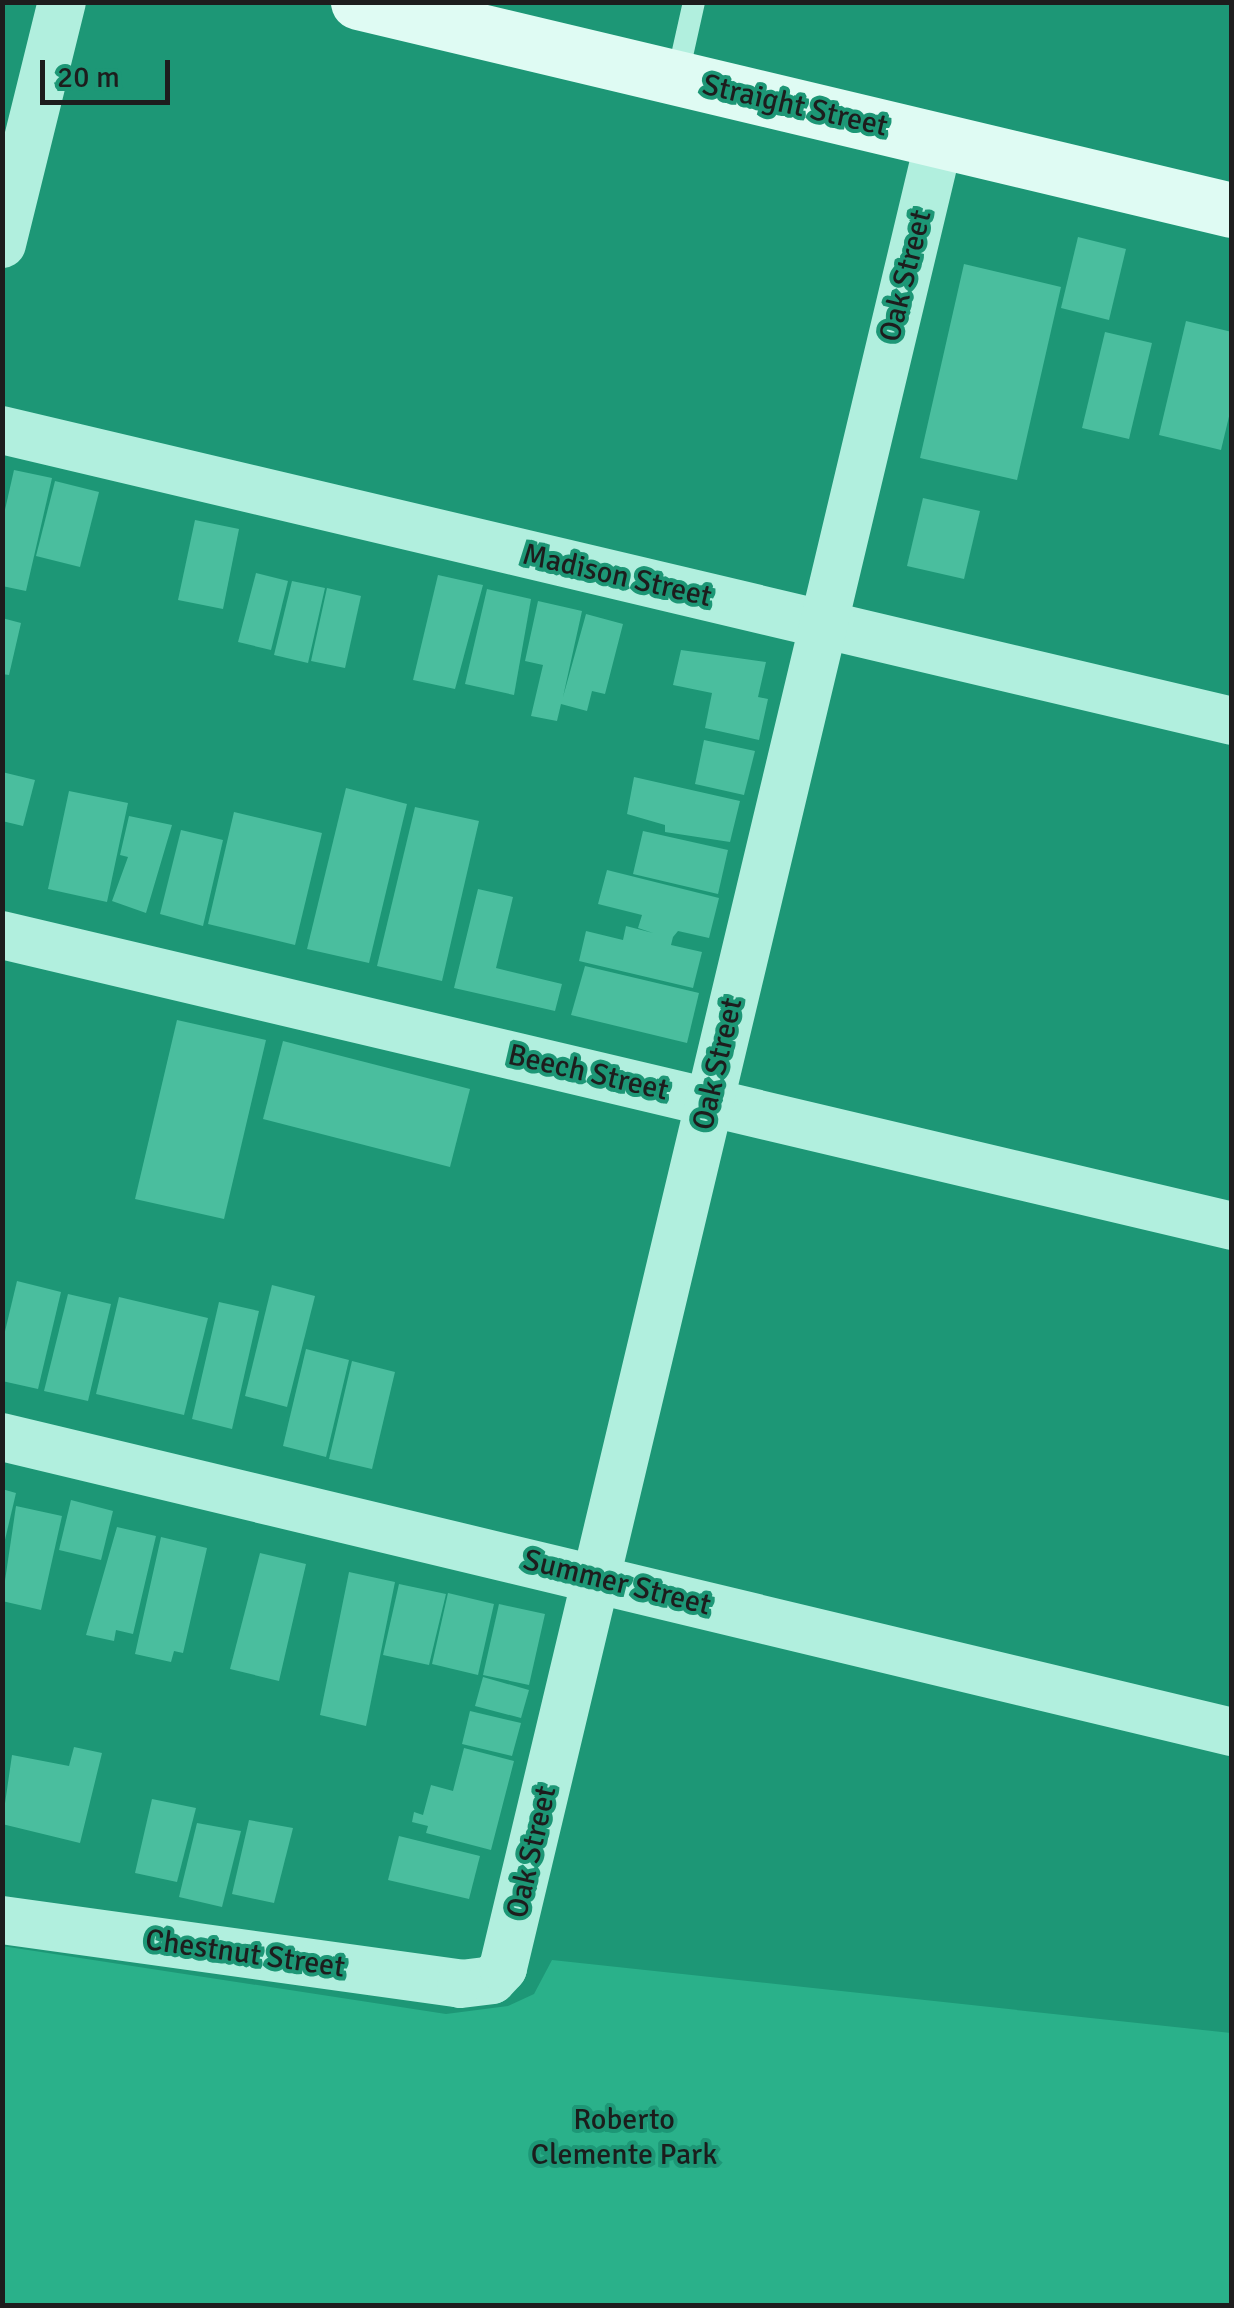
<!DOCTYPE html>
<style>
body{margin:0}
#map{position:relative;width:1234px;height:2308px;overflow:hidden;background:#1d9776;font-family:Signika,sans-serif}
div>[style]{position:absolute}
.green>*{inset:0;background:#2ab18a}
.building>*{inset:0;background:#4abe9e}
.lane>*{height:22px;margin:-11px;padding:0 11px;transform-origin:11px;border-radius:11px;background:#b1efde}
.street>*{height:48px;margin:-24px;padding:0 24px;transform-origin:24px;border-radius:24px;background:#b1efde}
.secondary>*{height:55px;margin:-27.5px;padding:0 27.5px;transform-origin:27.5px;border-radius:27.5px;background:#dffbf3}
span{translate:-50% -50%;white-space:nowrap;text-align:center;line-height:1.15;-webkit-text-stroke:8px #1d9776;paint-order:stroke}
.street-label{font-size:30px;color:#1d1d1d}
.park-label{font-size:30px;color:#1b1d1c}
.frame{position:absolute;inset:0;border:5px solid #1d1d1d;pointer-events:none}
.scale{position:absolute;left:40px;top:60px;width:130px;height:45px;box-sizing:border-box;border:5px solid #1d1d1d;border-top:0;padding-left:12px;font-size:30px;line-height:35px;white-space:nowrap;color:#1d1d1d;-webkit-text-stroke:8px #1d9776;paint-order:stroke}
</style>
<div id="map">
<div class="green">
<div style="clip-path:polygon(2px 1946px,446px 2014px,508px 2006px,534px 1994px,552px 1960px,1231px 2033px,1231px 2305px,3px 2305px)"></div>
</div>
<div class="building">
<div style="clip-path:polygon(1078px 237px,1126px 249px,1109px 320px,1061px 308px)"></div>
<div style="clip-path:polygon(964px 264px,1061px 287px,1017px 480px,920px 458px)"></div>
<div style="clip-path:polygon(1186px 321px,1232px 332px,1232px 404px,1221px 450px,1159px 435px)"></div>
<div style="clip-path:polygon(1105px 332px,1152px 343px,1129px 439px,1082px 428px)"></div>
<div style="clip-path:polygon(14px 470px,52px 478px,26px 591px,2px 586px,2px 523px)"></div>
<div style="clip-path:polygon(55px 481px,99px 492px,80px 567px,36px 556px)"></div>
<div style="clip-path:polygon(923px 498px,980px 511px,964px 579px,907px 566px)"></div>
<div style="clip-path:polygon(195px 520px,239px 529px,223px 609px,178px 600px)"></div>
<div style="clip-path:polygon(256px 573px,288px 581px,271px 650px,238px 642px)"></div>
<div style="clip-path:polygon(438px 575px,483px 585px,455px 689px,413px 680px)"></div>
<div style="clip-path:polygon(292px 581px,325px 588px,308px 663px,274px 655px)"></div>
<div style="clip-path:polygon(327px 588px,361px 596px,345px 668px,311px 661px)"></div>
<div style="clip-path:polygon(487px 589px,531px 599px,514px 695px,465px 684px)"></div>
<div style="clip-path:polygon(538px 601px,582px 611px,563px 697px,586px 614px,623px 624px,605px 694px,592px 691px,587px 711px,561px 704px,557px 721px,531px 716px,543px 665px,525px 661px)"></div>
<div style="clip-path:polygon(2px 618px,21px 623px,9px 675px,2px 674px)"></div>
<div style="clip-path:polygon(681px 650px,766px 662px,758px 697px,768px 699px,759px 740px,705px 728px,712px 693px,673px 685px)"></div>
<div style="clip-path:polygon(704px 740px,755px 751px,744px 795px,695px 784px)"></div>
<div style="clip-path:polygon(2px 772px,35px 780px,23px 826px,2px 821px)"></div>
<div style="clip-path:polygon(634px 777px,740px 801px,730px 842px,665px 832px,665px 825px,627px 814px)"></div>
<div style="clip-path:polygon(346px 788px,407px 804px,369px 963px,307px 949px)"></div>
<div style="clip-path:polygon(69px 791px,128px 803px,107px 902px,48px 889px)"></div>
<div style="clip-path:polygon(415px 807px,479px 821px,442px 981px,377px 966px)"></div>
<div style="clip-path:polygon(234px 812px,322px 833px,295px 945px,208px 924px)"></div>
<div style="clip-path:polygon(129px 816px,172px 825px,146px 913px,112px 901px,128px 857px,120px 855px)"></div>
<div style="clip-path:polygon(181px 830px,223px 840px,203px 926px,160px 914px)"></div>
<div style="clip-path:polygon(643px 831px,728px 850px,718px 894px,633px 874px)"></div>
<div style="clip-path:polygon(607px 870px,719px 898px,709px 938px,678px 931px,673px 937px,671px 945px,702px 952px,693px 988px,579px 961px,586px 931px,623px 940px,626px 926px,653px 933px,638px 928px,642px 915px,598px 904px)"></div>
<div style="clip-path:polygon(478px 889px,513px 897px,496px 968px,562px 984px,555px 1011px,454px 988px)"></div>
<div style="clip-path:polygon(585px 966px,699px 993px,687px 1043px,571px 1015px)"></div>
<div style="clip-path:polygon(177px 1020px,266px 1040px,224px 1219px,135px 1199px)"></div>
<div style="clip-path:polygon(283px 1041px,470px 1089px,450px 1167px,263px 1119px)"></div>
<div style="clip-path:polygon(17px 1281px,61px 1292px,38px 1389px,2px 1381px,2px 1344px)"></div>
<div style="clip-path:polygon(272px 1285px,315px 1296px,287px 1407px,245px 1396px)"></div>
<div style="clip-path:polygon(68px 1294px,111px 1304px,88px 1401px,44px 1391px)"></div>
<div style="clip-path:polygon(119px 1297px,208px 1318px,184px 1415px,96px 1394px)"></div>
<div style="clip-path:polygon(219px 1302px,259px 1311px,232px 1429px,192px 1419px)"></div>
<div style="clip-path:polygon(306px 1349px,349px 1360px,326px 1457px,283px 1446px)"></div>
<div style="clip-path:polygon(352px 1361px,395px 1372px,372px 1469px,329px 1459px)"></div>
<div style="clip-path:polygon(2px 1489px,16px 1493px,4px 1544px,2px 1544px)"></div>
<div style="clip-path:polygon(71px 1500px,113px 1511px,101px 1560px,59px 1550px)"></div>
<div style="clip-path:polygon(16px 1506px,62px 1516px,41px 1610px,2px 1601px)"></div>
<div style="clip-path:polygon(117px 1527px,156px 1536px,133px 1634px,116px 1630px,114px 1641px,86px 1635px)"></div>
<div style="clip-path:polygon(161px 1537px,207px 1548px,183px 1653px,174px 1651px,171px 1662px,135px 1654px)"></div>
<div style="clip-path:polygon(260px 1553px,306px 1564px,279px 1681px,230px 1669px)"></div>
<div style="clip-path:polygon(349px 1572px,395px 1582px,366px 1726px,320px 1715px)"></div>
<div style="clip-path:polygon(399px 1584px,446px 1594px,429px 1665px,383px 1655px)"></div>
<div style="clip-path:polygon(448px 1593px,494px 1604px,478px 1675px,432px 1664px)"></div>
<div style="clip-path:polygon(499px 1604px,545px 1614px,529px 1685px,483px 1675px)"></div>
<div style="clip-path:polygon(483px 1677px,529px 1690px,521px 1718px,475px 1706px)"></div>
<div style="clip-path:polygon(470px 1711px,521px 1723px,512px 1756px,462px 1744px)"></div>
<div style="clip-path:polygon(74px 1747px,102px 1753px,80px 1843px,2px 1824px,12px 1755px,69px 1766px)"></div>
<div style="clip-path:polygon(464px 1748px,514px 1761px,491px 1850px,426px 1833px,428px 1826px,412px 1822px,414px 1812px,423px 1815px,431px 1785px,453px 1791px)"></div>
<div style="clip-path:polygon(152px 1799px,196px 1808px,177px 1882px,135px 1873px)"></div>
<div style="clip-path:polygon(249px 1820px,293px 1828px,274px 1903px,232px 1894px)"></div>
<div style="clip-path:polygon(197px 1823px,241px 1831px,222px 1907px,179px 1897px)"></div>
<div style="clip-path:polygon(399px 1836px,480px 1856px,469px 1899px,388px 1880px)"></div>
</div>
<div class="lane">
<div style="left:677px;top:78px;width:78px;rotate:-77.4deg"></div>
</div>
<div class="street">
<div style="left:2px;top:244px;width:249px;rotate:-76.1deg"></div>
<div style="left:2px;top:430px;width:1264px;rotate:13.31deg"></div>
<div style="left:2px;top:935px;width:1264px;rotate:13.31deg"></div>
<div style="left:2px;top:1437px;width:1265px;rotate:13.49deg"></div>
<div style="left:2px;top:1920px;width:463px;rotate:7.9deg"></div>
<div style="left:461px;top:1984px;width:31px;rotate:-7deg"></div>
<div style="left:492px;top:1980px;width:16px;rotate:-47deg"></div>
<div style="left:503px;top:1968px;width:1879px;rotate:-76.58deg"></div>
</div>
<div class="secondary">
<div style="left:358px;top:2px;width:898px;rotate:13.39deg"></div>
</div>
<div class="street-label">
<span style="left:795px;top:106px;rotate:13deg">Straight Street</span>
<span style="left:906px;top:276px;rotate:-76deg">Oak Street</span>
<span style="left:617px;top:576px;rotate:13deg">Madison Street</span>
<span style="left:718px;top:1064px;rotate:-77deg">Oak Street</span>
<span style="left:588px;top:1073px;rotate:13deg">Beech Street</span>
<span style="left:617px;top:1583px;rotate:14deg">Summer Street</span>
<span style="left:532px;top:1852px;rotate:-77deg">Oak Street</span>
<span style="left:245px;top:1954px;rotate:8deg">Chestnut Street</span>
</div>
<div class="park-label">
<span style="left:624px;top:2137px">Roberto<br>Clemente Park</span>
</div>
<div class="frame"></div>
<div class="scale">20 m</div>
</div>
